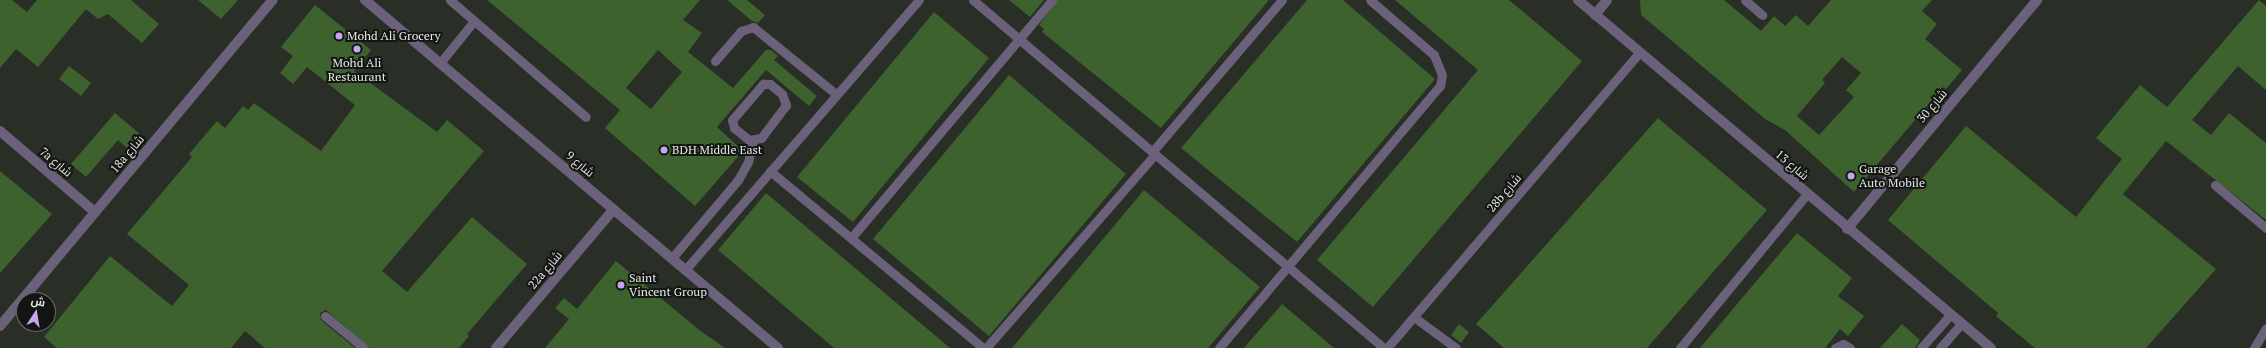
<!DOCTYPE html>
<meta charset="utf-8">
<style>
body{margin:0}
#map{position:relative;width:2266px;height:348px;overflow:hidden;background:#292e27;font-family:"PT Serif",Cairo,serif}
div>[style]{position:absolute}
.building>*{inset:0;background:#3d622d}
.service>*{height:9px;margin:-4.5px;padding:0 4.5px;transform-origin:4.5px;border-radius:4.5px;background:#6c617a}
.minor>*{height:10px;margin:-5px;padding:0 5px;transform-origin:5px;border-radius:5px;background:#6c617a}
.tertiary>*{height:10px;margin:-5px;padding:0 5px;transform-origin:5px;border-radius:5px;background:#6c617a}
.dots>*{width:11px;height:11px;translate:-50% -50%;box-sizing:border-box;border:2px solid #131512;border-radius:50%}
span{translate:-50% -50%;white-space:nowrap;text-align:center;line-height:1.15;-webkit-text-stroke:4px #131512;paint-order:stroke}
.poi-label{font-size:12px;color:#e6e9e4}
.left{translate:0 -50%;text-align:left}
.street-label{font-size:12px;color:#e6e9e4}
.north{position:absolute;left:16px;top:292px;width:40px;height:40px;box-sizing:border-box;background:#131512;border:1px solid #676a66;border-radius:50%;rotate:12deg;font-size:11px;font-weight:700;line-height:16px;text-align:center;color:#e6e9e4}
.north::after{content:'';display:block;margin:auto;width:14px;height:18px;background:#c7a6ef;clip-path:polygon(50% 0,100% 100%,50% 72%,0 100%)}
</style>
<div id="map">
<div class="building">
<div style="clip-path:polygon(0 0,12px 0,27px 12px,37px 0,131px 0,159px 24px,142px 43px,108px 14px,98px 19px,86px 9px,38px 67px,16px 49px,0 68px)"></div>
<div style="clip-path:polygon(198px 0,238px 0,221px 19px)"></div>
<div style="clip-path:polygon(evenodd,487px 0,700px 0,683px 20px,702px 33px,688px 52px,733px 88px,766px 50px,771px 50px,778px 56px,774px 60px,817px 96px,809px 106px,766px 70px,717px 127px,743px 151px,695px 206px,605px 128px,620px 110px,487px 0,658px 50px,682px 72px,651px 109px,626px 88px,658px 50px)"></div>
<div style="clip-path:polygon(727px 0,747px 0,765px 15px,758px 23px,752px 21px)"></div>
<div style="clip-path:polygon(1009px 0,1044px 0,1030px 17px)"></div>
<div style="clip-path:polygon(1058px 0,1269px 0,1161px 128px,1042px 32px,1044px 29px,1039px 25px)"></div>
<div style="clip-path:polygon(1307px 0,1343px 0,1435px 79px,1297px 242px,1181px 148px)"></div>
<div style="clip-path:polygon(1395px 0,1509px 0,1582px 61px,1373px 307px,1317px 260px,1478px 70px)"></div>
<div style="clip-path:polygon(evenodd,1640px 0,1724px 0,1761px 31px,1774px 16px,1785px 26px,1796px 15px,1808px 26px,1831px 0,1932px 0,1922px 11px,1937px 24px,1925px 39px,1962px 70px,1946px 89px,1943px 87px,1854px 192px,1785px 130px,1765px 119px,1641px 15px,1640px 0,1842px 57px,1861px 73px,1846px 90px,1854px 97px,1819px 135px,1797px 116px,1825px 83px,1822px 80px,1842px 57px)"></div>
<div style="clip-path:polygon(2259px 0,2266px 6px,2266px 90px,2238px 66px,2192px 120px,2211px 135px,2229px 113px,2266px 143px,2266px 220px,2166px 141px,2123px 194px,2216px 269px,2146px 348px,2035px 348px,1996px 316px,1998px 313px,1888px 220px,1966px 126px,2076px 217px,2122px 159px,2096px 138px,2140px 85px,2167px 107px)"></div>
<div style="clip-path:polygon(315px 5px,371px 50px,354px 71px,437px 132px,447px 120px,484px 151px,382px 271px,407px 292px,472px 217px,527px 264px,467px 334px,469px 336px,459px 348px,370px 348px,326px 310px,320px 313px,321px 320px,355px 348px,265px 348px,245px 331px,231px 348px,57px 348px,44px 337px,110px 256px,172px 306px,189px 285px,127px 234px,192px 157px,189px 154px,217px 121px,225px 128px,243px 106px,248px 110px,254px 103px,321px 151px,355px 105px,307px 67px,293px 84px,280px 73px,293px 56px,281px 47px)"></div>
<div style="clip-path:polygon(934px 12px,989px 58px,853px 222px,797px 177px)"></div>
<div style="clip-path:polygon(69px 66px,91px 83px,81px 96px,59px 79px)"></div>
<div style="clip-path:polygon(1009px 75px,1126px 174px,989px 336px,873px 239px)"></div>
<div style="clip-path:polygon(115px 113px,140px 134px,127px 148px,118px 140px,86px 177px,71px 164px)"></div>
<div style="clip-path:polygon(1658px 118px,1767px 210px,1647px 348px,1504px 348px,1476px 324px)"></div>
<div style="clip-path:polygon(0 171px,52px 214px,0 273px)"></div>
<div style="clip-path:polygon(1144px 190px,1260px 287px,1208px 348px,1012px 348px)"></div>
<div style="clip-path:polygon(766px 193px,950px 348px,834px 348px,718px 250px)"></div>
<div style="clip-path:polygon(1797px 233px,1852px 278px,1838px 296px,1864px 316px,1848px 336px,1840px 329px,1825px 348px,1700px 348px)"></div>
<div style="clip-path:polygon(616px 261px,698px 329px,725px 348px,545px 348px,569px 319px,555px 308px,564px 298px,577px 309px)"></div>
<div style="clip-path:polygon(1282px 304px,1334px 348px,1244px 348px)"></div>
<div style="clip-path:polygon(1459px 324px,1469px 332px,1461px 343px,1451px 335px)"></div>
<div style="clip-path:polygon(1902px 324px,1920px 340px,1915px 348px,1880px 348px)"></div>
</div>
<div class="service">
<div style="left:450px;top:0;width:179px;rotate:40.7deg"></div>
<div style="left:973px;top:0;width:539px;rotate:40.26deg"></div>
<div style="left:1745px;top:0;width:23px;rotate:41deg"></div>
<div style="left:715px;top:61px;width:40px;rotate:-49deg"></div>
<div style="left:741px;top:31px;width:13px;rotate:-18deg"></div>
<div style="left:753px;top:27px;width:107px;rotate:38.9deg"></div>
<div style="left:440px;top:63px;width:54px;rotate:-51deg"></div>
<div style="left:763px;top:84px;width:7px"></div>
<div style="left:770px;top:84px;width:16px;rotate:40deg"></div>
<div style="left:782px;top:94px;width:12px;rotate:70deg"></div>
<div style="left:786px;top:105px;width:41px;rotate:127.1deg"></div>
<div style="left:761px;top:138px;width:12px;rotate:171deg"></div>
<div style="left:749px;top:140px;width:19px;rotate:-141deg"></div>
<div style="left:734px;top:128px;width:8px;rotate:-104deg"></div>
<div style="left:732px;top:120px;width:48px;rotate:-49.3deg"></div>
<div style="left:1152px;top:152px;width:200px;rotate:-49.5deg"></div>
<div style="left:770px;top:171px;width:277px;rotate:39.7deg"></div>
<div style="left:2215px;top:185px;width:67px;rotate:40.1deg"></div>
<div style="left:851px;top:238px;width:312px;rotate:-49.8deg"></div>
<div style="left:672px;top:258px;width:102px;rotate:-49.8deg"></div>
<div style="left:738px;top:180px;width:21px;rotate:-61deg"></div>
<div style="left:748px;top:162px;width:22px;rotate:-77deg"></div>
<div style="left:685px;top:270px;width:357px;rotate:-49.1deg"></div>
<div style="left:325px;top:316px;width:50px;rotate:39.4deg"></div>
<div style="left:1414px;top:317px;width:52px;rotate:36.4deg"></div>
<div style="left:986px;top:348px;width:257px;rotate:-48.9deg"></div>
<div style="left:1219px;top:348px;width:343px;rotate:-49.9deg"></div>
<div style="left:1440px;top:86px;width:11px;rotate:-80deg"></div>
<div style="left:1442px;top:75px;width:22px;rotate:-112deg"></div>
<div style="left:1434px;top:55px;width:84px;rotate:-139.3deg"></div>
<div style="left:1387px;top:348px;width:388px;rotate:-49.5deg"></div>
<div style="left:1680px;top:348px;width:200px;rotate:-50.5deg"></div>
<div style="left:1835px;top:348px;width:9px;rotate:-27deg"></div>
<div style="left:1843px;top:344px;width:8px;rotate:30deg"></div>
<div style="left:1921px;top:348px;width:45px;rotate:-48.6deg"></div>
<div style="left:1940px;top:348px;width:33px;rotate:-49deg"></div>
<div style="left:2254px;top:348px;width:23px;rotate:-59deg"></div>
</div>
<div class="minor">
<div style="left:1595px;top:15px;width:19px;rotate:-51deg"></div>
<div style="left:0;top:131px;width:125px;rotate:40.5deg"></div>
<div style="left:1847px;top:229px;width:298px;rotate:-50.3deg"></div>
<div style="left:0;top:326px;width:425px;rotate:-50.1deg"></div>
<div style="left:496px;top:348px;width:182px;rotate:-49.7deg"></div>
</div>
<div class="tertiary">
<div style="left:365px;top:0;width:540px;rotate:40.12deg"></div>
<div style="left:1578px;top:0;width:540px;rotate:40.12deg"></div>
</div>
<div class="dots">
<div style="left:339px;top:36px;background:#c7a6ef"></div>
<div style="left:357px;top:49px;background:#c7a6ef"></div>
<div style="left:664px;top:150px;background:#c7a6ef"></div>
<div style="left:1851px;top:176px;background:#c7a6ef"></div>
<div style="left:621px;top:285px;background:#c7a6ef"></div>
</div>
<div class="poi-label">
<span class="left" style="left:347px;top:36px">Mohd Ali Grocery</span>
<span style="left:357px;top:70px">Mohd Ali<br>Restaurant</span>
<span class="left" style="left:672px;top:150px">BDH Middle East</span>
<span class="left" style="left:1859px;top:176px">Garage<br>Auto Mobile</span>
<span class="left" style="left:629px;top:285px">Saint<br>Vincent Group</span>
</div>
<div class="street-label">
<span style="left:1932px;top:106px;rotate:-50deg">شارع 30</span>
<span style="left:127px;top:154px;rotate:-50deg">18a شارع</span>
<span style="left:56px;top:162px;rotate:40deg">7a شارع</span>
<span style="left:580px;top:164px;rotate:40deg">شارع 9</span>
<span style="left:1792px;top:165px;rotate:40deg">شارع 13</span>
<span style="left:1504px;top:193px;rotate:-50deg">28b شارع</span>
<span style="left:545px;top:270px;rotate:-50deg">22a شارع</span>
</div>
<div class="north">ش</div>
</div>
